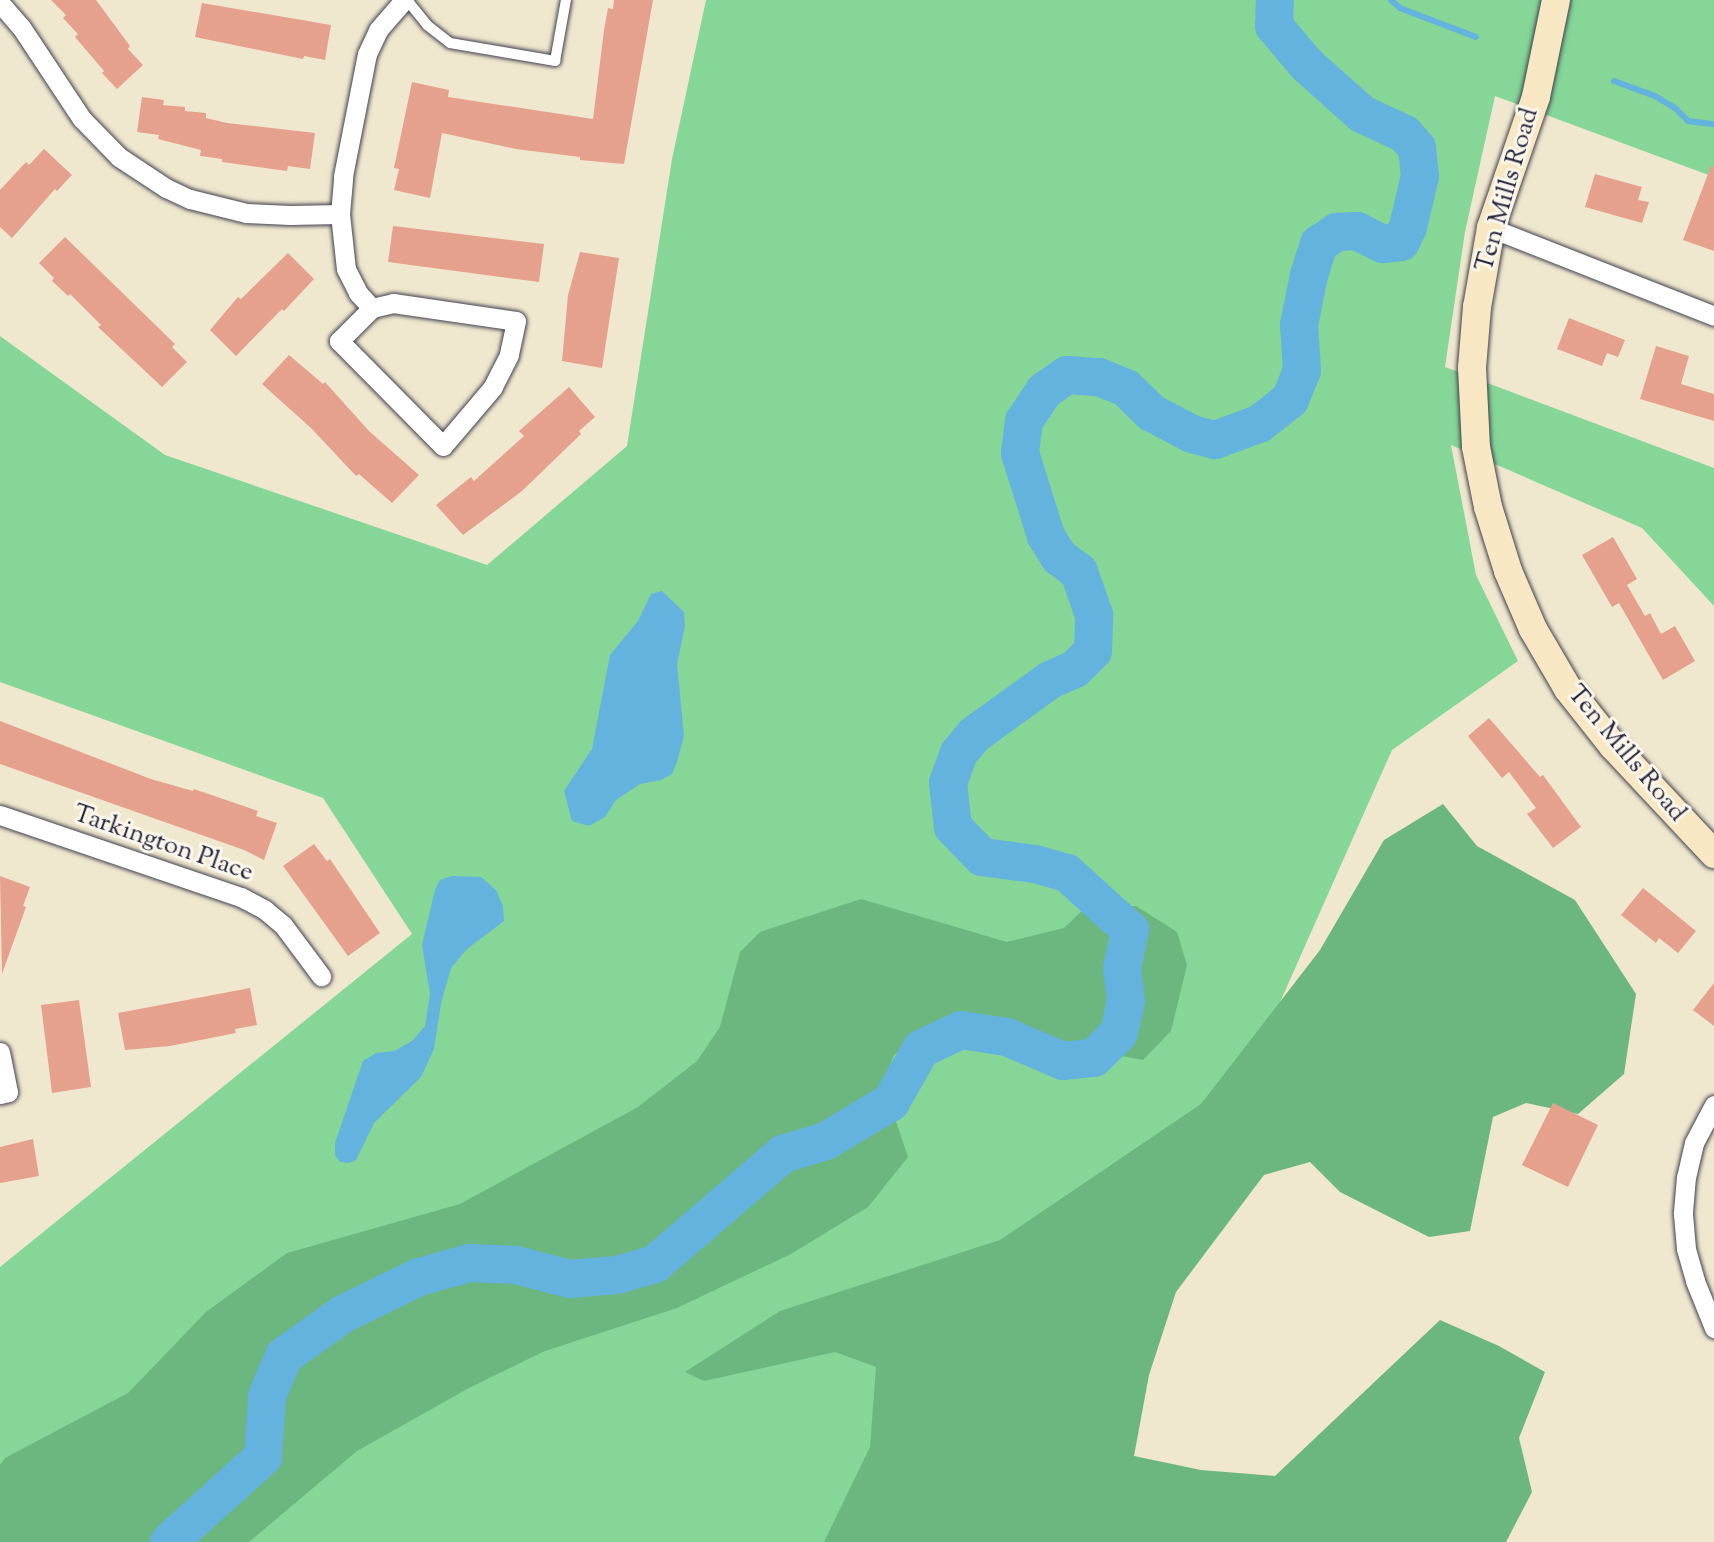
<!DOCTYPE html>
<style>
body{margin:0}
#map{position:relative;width:1714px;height:1542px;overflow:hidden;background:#f0e8ce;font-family:"Sorts Mill Goudy",serif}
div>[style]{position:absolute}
.green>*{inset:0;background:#85d697}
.forest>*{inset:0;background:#6cb780}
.water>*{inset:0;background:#64b2de}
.stream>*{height:6px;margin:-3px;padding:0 3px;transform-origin:3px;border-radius:3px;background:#64b2de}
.river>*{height:38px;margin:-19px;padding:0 19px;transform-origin:19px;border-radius:19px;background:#64b2de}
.building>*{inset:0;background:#e5a18e}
.roads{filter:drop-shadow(0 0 2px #414051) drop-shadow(0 0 2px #414051)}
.lane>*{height:10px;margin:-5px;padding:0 5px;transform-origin:5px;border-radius:5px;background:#fff}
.street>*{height:19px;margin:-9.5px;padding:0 9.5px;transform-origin:9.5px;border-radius:9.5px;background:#fff}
.secondary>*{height:28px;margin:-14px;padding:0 14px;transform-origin:14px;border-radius:14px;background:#f7e8c3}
span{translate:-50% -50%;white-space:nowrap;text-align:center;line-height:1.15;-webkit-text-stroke:6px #fbf7ec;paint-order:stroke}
.street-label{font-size:26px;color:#22223b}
</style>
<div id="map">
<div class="green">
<div style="clip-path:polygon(706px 0,1714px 0,1714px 177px,1495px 96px,1465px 232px,1445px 367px,1714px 468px,1714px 606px,1642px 528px,1451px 445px,1476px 575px,1518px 661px,1392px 750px,1046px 1529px,1075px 1542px,0 1542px,0 1267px,412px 934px,323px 798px,0 682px,0 336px,165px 455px,487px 565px,627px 446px,672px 159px)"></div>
</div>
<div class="forest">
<div style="clip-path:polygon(1443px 804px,1477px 846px,1575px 900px,1636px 994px,1624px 1074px,1578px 1114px,1526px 1103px,1493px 1117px,1470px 1231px,1429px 1237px,1340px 1192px,1310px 1162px,1264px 1175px,1176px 1292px,1149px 1375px,1134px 1456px,1201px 1470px,1275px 1476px,1440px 1320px,1499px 1346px,1545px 1372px,1519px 1438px,1532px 1492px,1506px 1542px,824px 1542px,870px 1447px,876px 1367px,835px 1352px,704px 1381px,685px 1372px,780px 1311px,1000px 1240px,1201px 1104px,1320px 950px,1384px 840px)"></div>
<div style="clip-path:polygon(861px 899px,1007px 942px,1064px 928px,1086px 907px,1136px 906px,1177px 932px,1187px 965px,1171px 1031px,1143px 1060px,1072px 1047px,1011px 1030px,928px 1026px,894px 1055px,883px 1083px,908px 1157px,868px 1207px,791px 1254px,677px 1308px,545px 1351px,469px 1388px,357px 1451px,249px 1542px,0 1542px,0 1465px,5px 1458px,128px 1393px,206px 1312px,287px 1253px,460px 1204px,638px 1107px,697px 1061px,720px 1027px,740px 952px,760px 932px)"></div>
</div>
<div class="water">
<div style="clip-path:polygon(662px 591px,684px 612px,685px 626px,677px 664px,684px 736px,677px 762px,672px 774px,661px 780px,640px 784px,616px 800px,605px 817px,589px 826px,572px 821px,564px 791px,592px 749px,610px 655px,638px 621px,651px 594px)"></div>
<div style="clip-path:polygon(452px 876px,481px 877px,496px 890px,503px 906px,504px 921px,467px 949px,451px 968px,441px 1003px,434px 1049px,421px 1077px,374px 1123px,356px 1160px,349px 1163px,340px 1162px,335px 1155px,335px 1143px,363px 1061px,376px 1053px,394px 1051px,412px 1041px,425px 1026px,430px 994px,422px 945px,435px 890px,440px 880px)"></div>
</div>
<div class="stream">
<div style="left:1391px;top:0;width:12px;rotate:42deg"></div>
<div style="left:1400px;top:8px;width:81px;rotate:20.9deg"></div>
<div style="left:1614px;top:81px;width:44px;rotate:20.1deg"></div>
<div style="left:1655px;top:96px;width:23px;rotate:31deg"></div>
<div style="left:1675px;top:108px;width:18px;rotate:45deg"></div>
<div style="left:1688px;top:121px;width:26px;rotate:7deg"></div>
</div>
<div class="river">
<div style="left:169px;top:1542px;width:127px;rotate:-42.1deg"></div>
<div style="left:263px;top:1457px;width:61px;rotate:-86.2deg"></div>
<div style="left:267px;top:1396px;width:43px;rotate:-67deg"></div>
<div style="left:284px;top:1356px;width:72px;rotate:-35.4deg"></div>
<div style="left:343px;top:1314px;width:85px;rotate:-26deg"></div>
<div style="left:419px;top:1277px;width:53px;rotate:-15.4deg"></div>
<div style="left:470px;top:1263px;width:46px;rotate:2.5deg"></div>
<div style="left:516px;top:1265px;width:56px;rotate:14.5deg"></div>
<div style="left:570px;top:1279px;width:47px;rotate:-4.9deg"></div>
<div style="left:617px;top:1275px;width:40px;rotate:-16deg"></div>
<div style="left:655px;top:1264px;width:169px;rotate:-40.7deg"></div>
<div style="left:783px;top:1154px;width:45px;rotate:-16.8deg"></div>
<div style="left:826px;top:1141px;width:76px;rotate:-31deg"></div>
<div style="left:891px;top:1102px;width:61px;rotate:-60.5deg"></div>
<div style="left:921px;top:1049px;width:44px;rotate:-25.4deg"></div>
<div style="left:961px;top:1030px;width:47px;rotate:8.7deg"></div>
<div style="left:1007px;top:1037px;width:61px;rotate:23.2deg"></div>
<div style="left:1063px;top:1061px;width:31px;rotate:-6deg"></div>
<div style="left:1094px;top:1058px;width:35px;rotate:-45deg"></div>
<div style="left:1119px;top:1033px;width:33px;rotate:-78deg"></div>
<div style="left:1126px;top:1001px;width:33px;rotate:-97deg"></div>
<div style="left:1122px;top:968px;width:39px;rotate:-78deg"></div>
<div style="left:1130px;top:930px;width:85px;rotate:-137.9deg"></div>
<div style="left:1067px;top:873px;width:33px;rotate:-164deg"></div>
<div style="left:1035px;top:864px;width:53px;rotate:-172.5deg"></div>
<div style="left:982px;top:857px;width:42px;rotate:-134deg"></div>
<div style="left:953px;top:827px;width:44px;rotate:-96.5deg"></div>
<div style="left:948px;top:783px;width:32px;rotate:-70deg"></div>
<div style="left:959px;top:753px;width:23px;rotate:-50deg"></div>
<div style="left:974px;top:735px;width:94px;rotate:-35.9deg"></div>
<div style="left:1050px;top:680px;width:27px;rotate:-24deg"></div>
<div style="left:1075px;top:669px;width:25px;rotate:-45deg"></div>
<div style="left:1093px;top:651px;width:36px;rotate:-88deg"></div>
<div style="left:1094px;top:615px;width:46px;rotate:-109.2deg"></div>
<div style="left:1079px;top:572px;width:25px;rotate:-143deg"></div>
<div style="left:1059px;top:557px;width:25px;rotate:-122deg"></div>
<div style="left:1046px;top:536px;width:87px;rotate:-107.4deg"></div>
<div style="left:1020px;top:453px;width:32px;rotate:-83deg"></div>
<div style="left:1024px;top:421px;width:36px;rotate:-56deg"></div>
<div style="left:1044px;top:391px;width:28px;rotate:-35deg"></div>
<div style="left:1067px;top:375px;width:32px;rotate:4deg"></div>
<div style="left:1099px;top:377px;width:29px;rotate:22deg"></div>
<div style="left:1126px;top:388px;width:36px;rotate:44deg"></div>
<div style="left:1152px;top:413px;width:45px;rotate:27.7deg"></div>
<div style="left:1192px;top:434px;width:24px;rotate:15deg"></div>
<div style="left:1215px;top:440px;width:47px;rotate:-20deg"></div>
<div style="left:1259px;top:424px;width:39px;rotate:-38deg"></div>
<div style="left:1290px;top:400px;width:31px;rotate:-68deg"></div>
<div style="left:1302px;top:371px;width:46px;rotate:-93.7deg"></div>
<div style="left:1299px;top:325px;width:51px;rotate:-78.7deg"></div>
<div style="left:1309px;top:275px;width:33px;rotate:-72deg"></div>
<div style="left:1319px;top:244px;width:22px;rotate:-34deg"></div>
<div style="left:1337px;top:232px;width:20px;rotate:-3deg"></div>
<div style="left:1357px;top:231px;width:29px;rotate:27deg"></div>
<div style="left:1383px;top:244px;width:18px;rotate:-6deg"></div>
<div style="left:1401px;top:242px;width:17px;rotate:-65deg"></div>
<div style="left:1408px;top:227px;width:52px;rotate:-76.8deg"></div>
<div style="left:1420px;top:176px;width:28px;rotate:-96deg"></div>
<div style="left:1417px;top:148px;width:18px;rotate:-131deg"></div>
<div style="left:1405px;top:134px;width:47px;rotate:-155.1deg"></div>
<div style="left:1362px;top:114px;width:74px;rotate:-138.3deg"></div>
<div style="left:1307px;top:65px;width:51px;rotate:-130.2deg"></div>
<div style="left:1274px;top:26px;width:26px;rotate:-88deg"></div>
</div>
<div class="building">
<div style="clip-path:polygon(51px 0,96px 0,130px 46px,128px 49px,143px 65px,117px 89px,102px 73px,104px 71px,75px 37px,78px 34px,63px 18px,66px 15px)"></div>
<div style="clip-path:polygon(614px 0,653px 0,624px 164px,580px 160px,580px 157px,516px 149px,442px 133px,430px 198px,394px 190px,399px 169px,394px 168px,412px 82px,449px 90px,448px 97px,593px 119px,604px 30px,608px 8px,613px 9px)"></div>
<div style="clip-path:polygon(202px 3px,331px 25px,325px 60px,304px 56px,303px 59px,195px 37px)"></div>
<div style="clip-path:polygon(142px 97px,164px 100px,163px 105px,185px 107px,185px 111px,206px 113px,206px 118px,227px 123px,315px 133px,310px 169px,288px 166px,287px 171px,222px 162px,222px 159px,200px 156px,201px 150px,158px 139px,159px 135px,137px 132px)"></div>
<div style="clip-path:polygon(44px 149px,72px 175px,57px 191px,55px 189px,12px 238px,0 227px,0 190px,26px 162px,29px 165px)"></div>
<div style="clip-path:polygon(1711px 166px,1714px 167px,1714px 251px,1683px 240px)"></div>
<div style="clip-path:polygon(1595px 174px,1642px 187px,1638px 200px,1649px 202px,1642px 223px,1585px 207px)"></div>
<div style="clip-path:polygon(393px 226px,544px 244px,539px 282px,388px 262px)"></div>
<div style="clip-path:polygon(65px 237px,175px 344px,172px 347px,187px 362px,162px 387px,98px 327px,101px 325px,70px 294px,68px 296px,52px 281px,54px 278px,39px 263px)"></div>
<div style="clip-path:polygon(580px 252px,619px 258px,602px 368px,562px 361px,568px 295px)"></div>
<div style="clip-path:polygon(288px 253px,314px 279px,284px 311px,282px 309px,236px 356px,210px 330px,238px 297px,241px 299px)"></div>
<div style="clip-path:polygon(1569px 318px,1625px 340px,1618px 357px,1607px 353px,1602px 366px,1557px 349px)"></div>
<div style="clip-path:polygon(1656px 346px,1689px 356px,1681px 384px,1714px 394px,1714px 421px,1640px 399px)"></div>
<div style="clip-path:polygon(289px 355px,323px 384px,325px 382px,369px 431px,419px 475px,392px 503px,359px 474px,356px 476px,311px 428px,262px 384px)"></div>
<div style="clip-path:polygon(569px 387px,595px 417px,579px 431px,581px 434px,522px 491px,463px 535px,436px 505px,471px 477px,474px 481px,524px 436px,519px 431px)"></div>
<div style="clip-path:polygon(1613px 537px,1637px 579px,1627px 585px,1645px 616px,1650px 613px,1661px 634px,1675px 626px,1695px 661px,1663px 680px,1619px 603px,1612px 607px,1582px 555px)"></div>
<div style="clip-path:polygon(1489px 718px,1540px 777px,1543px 775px,1581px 827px,1553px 848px,1527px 814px,1536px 808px,1509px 772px,1502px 778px,1468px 736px)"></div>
<div style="clip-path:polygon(0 721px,151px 779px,193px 791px,194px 789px,258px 811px,256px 816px,277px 823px,264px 860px,244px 850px,0 764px)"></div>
<div style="clip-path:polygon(314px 844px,327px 861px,330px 859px,380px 933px,348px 956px,283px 866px)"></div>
<div style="clip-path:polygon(0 876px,30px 887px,23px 906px,26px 907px,2px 974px)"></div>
<div style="clip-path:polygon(1643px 888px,1696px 931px,1678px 953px,1659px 938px,1656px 943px,1621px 915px)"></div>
<div style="clip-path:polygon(1714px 983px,1714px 1026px,1693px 1010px)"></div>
<div style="clip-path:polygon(250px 988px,257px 1025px,235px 1029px,236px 1033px,170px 1046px,125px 1050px,118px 1013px)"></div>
<div style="clip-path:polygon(79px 1000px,91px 1087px,52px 1093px,41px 1005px)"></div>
<div style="clip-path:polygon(1553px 1103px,1598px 1125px,1568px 1187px,1522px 1165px)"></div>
<div style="clip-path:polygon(33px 1139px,39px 1176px,0 1183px,0 1147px)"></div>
</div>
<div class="roads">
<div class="lane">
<div style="left:407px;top:0;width:32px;rotate:51deg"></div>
<div style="left:427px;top:25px;width:29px;rotate:38deg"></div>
<div style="left:450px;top:43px;width:107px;rotate:9.7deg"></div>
<div style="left:555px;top:61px;width:62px;rotate:-79.8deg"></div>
</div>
<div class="street">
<div style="left:0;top:3px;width:32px;rotate:49deg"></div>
<div style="left:21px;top:27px;width:110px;rotate:56.5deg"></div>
<div style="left:82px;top:119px;width:53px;rotate:45.8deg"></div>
<div style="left:119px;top:157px;width:56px;rotate:33.4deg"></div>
<div style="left:166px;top:188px;width:26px;rotate:25deg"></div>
<div style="left:190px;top:199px;width:58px;rotate:14deg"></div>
<div style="left:246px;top:213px;width:44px;rotate:2.6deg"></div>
<div style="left:290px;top:215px;width:50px;rotate:-1.1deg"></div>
<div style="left:340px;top:214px;width:38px;rotate:-85deg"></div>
<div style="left:343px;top:176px;width:124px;rotate:-78.9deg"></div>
<div style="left:367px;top:54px;width:26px;rotate:-65deg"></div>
<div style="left:378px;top:30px;width:40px;rotate:-49deg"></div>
<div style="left:340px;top:214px;width:55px;rotate:83.8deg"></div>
<div style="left:346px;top:269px;width:27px;rotate:63deg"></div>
<div style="left:358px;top:293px;width:21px;rotate:47deg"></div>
<div style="left:372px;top:308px;width:22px;rotate:-13deg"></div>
<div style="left:393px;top:303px;width:124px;rotate:8.3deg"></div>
<div style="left:516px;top:321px;width:35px;rotate:102deg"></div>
<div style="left:509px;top:355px;width:36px;rotate:117deg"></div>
<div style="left:493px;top:387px;width:77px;rotate:130.3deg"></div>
<div style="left:443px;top:446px;width:148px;rotate:-134.7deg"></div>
<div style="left:339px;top:341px;width:47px;rotate:-45deg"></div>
<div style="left:1491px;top:228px;width:240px;rotate:21.5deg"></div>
<div style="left:0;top:815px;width:255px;rotate:18.8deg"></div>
<div style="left:241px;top:897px;width:27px;rotate:28deg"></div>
<div style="left:265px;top:910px;width:23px;rotate:40deg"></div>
<div style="left:283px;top:925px;width:64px;rotate:53.3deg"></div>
<div style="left:0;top:1052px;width:41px;rotate:78.7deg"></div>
<div style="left:8px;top:1092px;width:8px;rotate:166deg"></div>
<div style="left:1714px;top:1105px;width:43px;rotate:117.8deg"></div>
<div style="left:1694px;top:1143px;width:35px;rotate:103deg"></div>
<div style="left:1686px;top:1177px;width:37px;rotate:95deg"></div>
<div style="left:1683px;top:1214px;width:35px;rotate:85deg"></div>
<div style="left:1686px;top:1249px;width:33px;rotate:74deg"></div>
<div style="left:1695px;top:1281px;width:51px;rotate:68deg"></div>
</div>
<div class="secondary">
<div style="left:1556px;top:0;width:99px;rotate:101.7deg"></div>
<div style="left:1536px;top:97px;width:139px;rotate:109deg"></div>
<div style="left:1491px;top:228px;width:80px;rotate:100deg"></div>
<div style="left:1477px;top:307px;width:61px;rotate:94.7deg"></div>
<div style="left:1472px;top:368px;width:79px;rotate:87.1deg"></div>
<div style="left:1476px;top:447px;width:61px;rotate:78.7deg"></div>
<div style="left:1488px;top:507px;width:67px;rotate:72.6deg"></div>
<div style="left:1508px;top:571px;width:63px;rotate:66.7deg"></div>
<div style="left:1533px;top:629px;width:69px;rotate:59.7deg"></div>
<div style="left:1568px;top:689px;width:73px;rotate:51.7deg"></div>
<div style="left:1613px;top:746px;width:148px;rotate:46.9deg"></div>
</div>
</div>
<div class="street-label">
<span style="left:1508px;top:190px;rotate:-74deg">Ten Mills Road</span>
<span style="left:1626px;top:754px;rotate:50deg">Ten Mills Road</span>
<span style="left:163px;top:844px;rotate:19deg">Tarkington Place</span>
</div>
</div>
